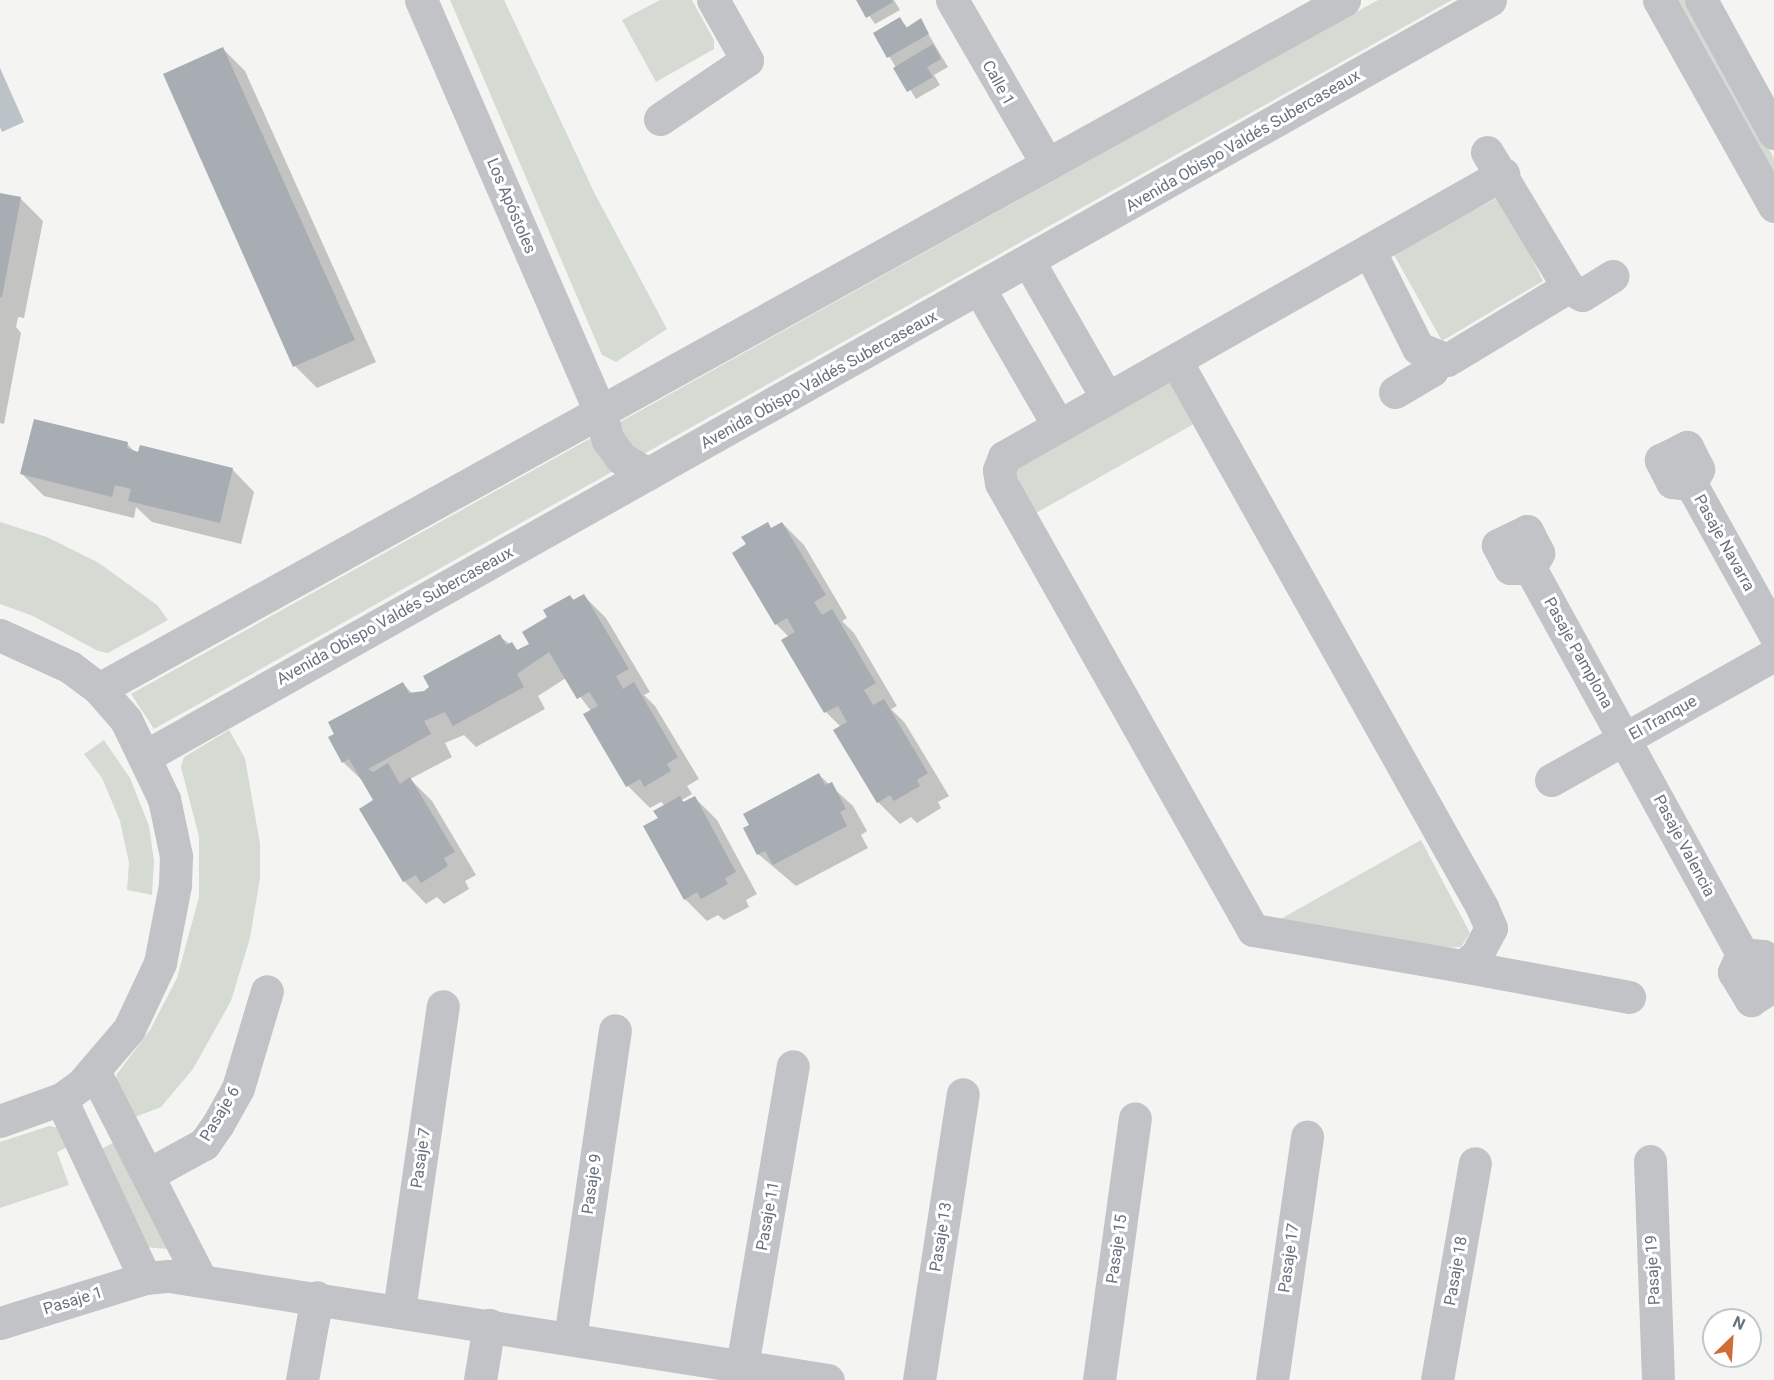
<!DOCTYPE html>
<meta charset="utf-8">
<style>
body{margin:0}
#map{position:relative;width:1774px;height:1380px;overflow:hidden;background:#f4f5f2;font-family:Roboto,sans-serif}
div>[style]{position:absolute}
.green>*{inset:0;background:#d5dbd3}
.water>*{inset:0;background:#bbc2c8}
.shadow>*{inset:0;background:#0003}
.building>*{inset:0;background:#a7adb3}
.minor>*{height:33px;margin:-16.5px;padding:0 16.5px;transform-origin:16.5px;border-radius:16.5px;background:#c1c3c7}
span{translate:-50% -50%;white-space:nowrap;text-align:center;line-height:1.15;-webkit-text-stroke:6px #fff;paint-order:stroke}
.street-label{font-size:16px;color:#677280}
.north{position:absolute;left:1702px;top:1308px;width:60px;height:60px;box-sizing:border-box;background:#fff;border:2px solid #c2c7cc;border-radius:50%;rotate:25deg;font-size:16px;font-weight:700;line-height:24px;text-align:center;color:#677280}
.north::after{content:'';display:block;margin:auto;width:21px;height:27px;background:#d06c36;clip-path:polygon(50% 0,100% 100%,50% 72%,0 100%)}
</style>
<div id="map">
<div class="green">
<div style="clip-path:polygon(450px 0,504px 0,594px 192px,667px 329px,616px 362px,602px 355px)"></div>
<div style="clip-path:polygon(660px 0,692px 0,714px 40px,714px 49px,656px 82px,622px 20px)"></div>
<div style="clip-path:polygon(1378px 0,1452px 0,154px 729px,131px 694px)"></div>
<div style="clip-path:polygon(1674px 0,1687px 0,1774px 158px,1774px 182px)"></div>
<div style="clip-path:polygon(1501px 196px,1543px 281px,1442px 341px,1393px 253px)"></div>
<div style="clip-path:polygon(1173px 377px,1201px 420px,1029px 517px,1009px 480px,1015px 459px)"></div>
<div style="clip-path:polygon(0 522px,47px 537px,99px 563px,157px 605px,168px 620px,108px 653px,98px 651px,33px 616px,0 604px)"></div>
<div style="clip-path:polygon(229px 730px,245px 758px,260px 844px,260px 878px,250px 938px,231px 1001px,193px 1069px,161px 1107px,133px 1118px,115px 1085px,117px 1074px,150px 1030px,177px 978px,199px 897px,199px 837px,181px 767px,184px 757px)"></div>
<div style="clip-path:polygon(104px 740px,130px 778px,149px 826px,154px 861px,152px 895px,127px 890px,129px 863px,120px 821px,102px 778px,84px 754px)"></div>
<div style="clip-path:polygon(1421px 840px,1470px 933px,1461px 947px,1434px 948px,1277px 921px)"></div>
<div style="clip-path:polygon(49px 1126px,59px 1128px,70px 1146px,57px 1152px,69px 1185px,0 1208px,0 1142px)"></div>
<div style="clip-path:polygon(115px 1142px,168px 1249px,144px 1247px,99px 1150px)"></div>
</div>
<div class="water">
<div style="clip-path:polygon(0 68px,24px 122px,2px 132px,0 127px)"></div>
</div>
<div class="shadow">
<div style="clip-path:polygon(858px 0,894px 0,900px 10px,875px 24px)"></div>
<div style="clip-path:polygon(900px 19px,908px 28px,920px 20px,948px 67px,934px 75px,940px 85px,916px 99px,875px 34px)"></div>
<div style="clip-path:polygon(223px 49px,245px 71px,376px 362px,317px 388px,295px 366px)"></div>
<div style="clip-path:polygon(0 195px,21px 199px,43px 221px,24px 318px,18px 317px,16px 327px,21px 333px,4px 424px,0 423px)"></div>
<div style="clip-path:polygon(127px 444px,136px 453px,232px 469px,254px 492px,241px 544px,152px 522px,136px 507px,134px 518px,44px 496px,22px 474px)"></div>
<div style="clip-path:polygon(782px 523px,804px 545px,847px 618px,842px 621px,854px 633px,897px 706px,891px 709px,905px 723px,949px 796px,938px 802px,941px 808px,917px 823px,911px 817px,900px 824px,878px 802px,841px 727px,826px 712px,783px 641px,789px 637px,776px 624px,748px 545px,767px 524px,772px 529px)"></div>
<div style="clip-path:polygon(570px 596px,575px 601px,584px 596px,606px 618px,650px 692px,644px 695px,655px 706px,699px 779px,687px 786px,692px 794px,682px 800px,685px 803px,695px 798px,717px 820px,757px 894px,746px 900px,749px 907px,724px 920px,718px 915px,707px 921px,685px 899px,660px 818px,665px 806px,661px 802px,650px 808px,628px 786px,591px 711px,566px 678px,538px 696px,545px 709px,476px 747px,464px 735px,445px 743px,452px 757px,410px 779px,432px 801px,476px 875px,465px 881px,469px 889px,444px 904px,437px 897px,426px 904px,404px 881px,361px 809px,375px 801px,366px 784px,343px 762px,403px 684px,413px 694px,424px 692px,499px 636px,519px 651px,531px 645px,549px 618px)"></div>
<div style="clip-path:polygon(819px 775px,853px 806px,867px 831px,861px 835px,868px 848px,796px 886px,758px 854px,745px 829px)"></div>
</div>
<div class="building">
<div style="clip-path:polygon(856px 0,892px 0,893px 2px,866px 18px)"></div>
<div style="clip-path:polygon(900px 17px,906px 28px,921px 18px,929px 34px,887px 58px,873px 33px)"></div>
<div style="clip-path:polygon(933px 44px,941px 59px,927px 67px,933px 77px,907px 92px,893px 68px)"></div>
<div style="clip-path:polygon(223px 47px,355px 340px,293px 367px,163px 74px)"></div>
<div style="clip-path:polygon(0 193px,21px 197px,2px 297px,0 297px)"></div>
<div style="clip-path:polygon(34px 419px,128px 442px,127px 448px,138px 452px,140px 445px,233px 468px,220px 523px,128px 501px,131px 489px,115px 485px,112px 497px,20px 474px)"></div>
<div style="clip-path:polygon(768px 522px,771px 528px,782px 522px,826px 595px,814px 602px,818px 609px,822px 615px,832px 609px,876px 683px,864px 690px,869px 698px,873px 705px,884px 699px,928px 773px,917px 780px,920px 786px,894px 801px,890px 795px,877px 803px,833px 730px,847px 722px,838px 706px,824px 713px,781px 640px,795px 632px,787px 618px,775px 625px,732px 553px,746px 544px,741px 537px)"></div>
<div style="clip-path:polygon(584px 594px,629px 669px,616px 676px,620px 683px,623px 689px,634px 682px,678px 757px,667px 764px,671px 771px,644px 787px,640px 779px,626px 787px,583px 714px,598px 706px,594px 699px,589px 692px,577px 699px,549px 652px,517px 674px,524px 687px,453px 726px,445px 712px,424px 721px,431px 734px,368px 769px,373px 772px,388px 763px,400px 784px,410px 777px,455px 852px,444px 858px,448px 866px,421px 883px,416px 875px,403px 882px,359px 809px,373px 800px,349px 759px,342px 763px,328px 737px,334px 734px,328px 722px,403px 682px,409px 693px,424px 691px,429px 687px,423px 676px,500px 634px,506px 645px,512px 642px,517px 650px,529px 644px,522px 632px,547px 617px,543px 610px,570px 595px,573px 600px)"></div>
<div style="clip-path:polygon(819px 773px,825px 785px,832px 782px,846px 809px,840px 812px,847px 826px,773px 865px,765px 851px,757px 855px,743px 828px,749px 825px,743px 814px)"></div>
<div style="clip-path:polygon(680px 796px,683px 802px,695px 796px,736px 872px,725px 878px,728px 884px,701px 899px,697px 892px,684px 900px,643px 826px,658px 818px,653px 811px)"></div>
</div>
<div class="minor">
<div style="left:421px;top:0;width:448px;rotate:66.5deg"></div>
<div style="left:600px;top:411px;width:30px;rotate:75deg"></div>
<div style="left:608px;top:440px;width:22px;rotate:54deg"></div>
<div style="left:621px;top:458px;width:31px;rotate:31deg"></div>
<div style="left:952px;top:0;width:190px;rotate:59.9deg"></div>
<div style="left:1659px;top:0;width:236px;rotate:60.8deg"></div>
<div style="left:1701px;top:0;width:152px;rotate:61.2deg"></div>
<div style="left:660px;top:119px;width:105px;rotate:-34.1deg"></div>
<div style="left:747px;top:60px;width:69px;rotate:-119.5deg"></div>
<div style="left:1487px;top:152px;width:157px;rotate:59deg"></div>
<div style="left:1568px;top:287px;width:16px;rotate:30deg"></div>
<div style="left:1582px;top:295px;width:36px;rotate:-32deg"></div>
<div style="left:1369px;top:250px;width:110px;rotate:63.4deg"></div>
<div style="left:1418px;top:348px;width:31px;rotate:22deg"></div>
<div style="left:1447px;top:360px;width:141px;rotate:-31.1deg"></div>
<div style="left:1029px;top:262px;width:157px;rotate:60.2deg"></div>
<div style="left:980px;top:290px;width:156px;rotate:60deg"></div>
<div style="left:1176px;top:361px;width:626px;rotate:60.73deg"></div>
<div style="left:1482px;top:907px;width:23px;rotate:67deg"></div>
<div style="left:1491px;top:928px;width:32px;rotate:118deg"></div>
<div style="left:1476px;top:956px;width:17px;rotate:144deg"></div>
<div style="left:1462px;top:966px;width:212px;rotate:-170.2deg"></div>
<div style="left:1253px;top:930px;width:513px;rotate:-119.41deg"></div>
<div style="left:1001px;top:483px;width:13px;rotate:-99deg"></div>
<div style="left:999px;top:470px;width:14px;rotate:-69deg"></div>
<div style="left:1004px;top:457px;width:574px;rotate:-29.56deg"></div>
<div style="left:1395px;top:392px;width:43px;rotate:-30.7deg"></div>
<div style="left:1432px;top:370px;width:15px;rotate:-74deg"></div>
<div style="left:1687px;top:447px;width:25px;rotate:63deg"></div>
<div style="left:1698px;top:469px;width:17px;rotate:115deg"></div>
<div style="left:1691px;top:484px;width:19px;rotate:-174deg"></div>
<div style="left:1672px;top:482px;width:25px;rotate:-117deg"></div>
<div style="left:1661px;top:460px;width:29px;rotate:-27deg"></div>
<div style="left:1691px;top:484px;width:171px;rotate:60.9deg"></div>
<div style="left:1527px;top:531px;width:25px;rotate:63deg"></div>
<div style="left:1538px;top:553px;width:17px;rotate:118deg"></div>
<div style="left:1530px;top:568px;width:20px;rotate:180deg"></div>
<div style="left:1510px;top:568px;width:26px;rotate:-118deg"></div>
<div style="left:1498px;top:545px;width:32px;rotate:-26deg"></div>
<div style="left:1530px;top:568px;width:440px;rotate:61.2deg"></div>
<div style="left:0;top:635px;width:77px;rotate:24.6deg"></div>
<div style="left:70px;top:667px;width:36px;rotate:37deg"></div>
<div style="left:99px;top:689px;width:41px;rotate:48.9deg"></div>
<div style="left:126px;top:720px;width:88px;rotate:64.3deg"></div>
<div style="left:164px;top:799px;width:58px;rotate:78.1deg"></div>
<div style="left:176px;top:856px;width:29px;rotate:92deg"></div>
<div style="left:175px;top:885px;width:79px;rotate:100.9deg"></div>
<div style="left:160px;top:963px;width:73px;rotate:115.2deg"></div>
<div style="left:129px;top:1029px;width:72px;rotate:130.5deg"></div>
<div style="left:82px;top:1084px;width:26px;rotate:144deg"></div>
<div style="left:61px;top:1099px;width:65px;rotate:160.2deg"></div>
<div style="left:99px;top:689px;width:1423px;rotate:-28.96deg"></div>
<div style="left:146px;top:756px;width:1542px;rotate:-29.36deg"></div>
<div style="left:1551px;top:780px;width:256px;rotate:-29.3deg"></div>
<div style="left:1462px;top:966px;width:170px;rotate:10.5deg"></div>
<div style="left:1774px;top:975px;width:22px;rotate:-120deg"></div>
<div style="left:1763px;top:956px;width:21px;rotate:-175deg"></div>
<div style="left:1742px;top:954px;width:20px;rotate:114deg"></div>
<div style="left:1734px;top:972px;width:33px;rotate:59deg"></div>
<div style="left:1751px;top:1000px;width:27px;rotate:-33deg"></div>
<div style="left:94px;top:1071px;width:233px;rotate:62.9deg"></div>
<div style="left:61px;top:1099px;width:198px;rotate:64.9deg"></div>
<div style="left:1650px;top:1161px;width:219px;rotate:87.9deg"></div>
<div style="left:149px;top:1174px;width:63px;rotate:-28.6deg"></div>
<div style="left:204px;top:1144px;width:24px;rotate:-55deg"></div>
<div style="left:218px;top:1124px;width:41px;rotate:-60.9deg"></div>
<div style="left:238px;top:1088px;width:101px;rotate:-73.4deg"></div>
<div style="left:399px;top:1310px;width:307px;rotate:-81.8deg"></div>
<div style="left:0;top:1323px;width:152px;rotate:-17.2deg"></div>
<div style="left:145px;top:1278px;width:24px;rotate:-5deg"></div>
<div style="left:169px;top:1276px;width:667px;rotate:8.97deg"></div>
<div style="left:570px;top:1338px;width:311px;rotate:-81.7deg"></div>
<div style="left:742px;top:1366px;width:304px;rotate:-80.4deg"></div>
<div style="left:302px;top:1380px;width:84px;rotate:-79.8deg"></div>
<div style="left:480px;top:1380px;width:56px;rotate:-80.7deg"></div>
<div style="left:919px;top:1380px;width:289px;rotate:-81.3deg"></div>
<div style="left:1099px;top:1380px;width:264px;rotate:-82.2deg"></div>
<div style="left:1272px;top:1380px;width:246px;rotate:-81.8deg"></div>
<div style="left:1437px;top:1380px;width:220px;rotate:-80.1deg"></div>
</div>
<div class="street-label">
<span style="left:998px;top:83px;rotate:61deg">Calle 1</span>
<span style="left:1243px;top:141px;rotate:-30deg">Avenida Obispo Valdés Subercaseaux</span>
<span style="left:511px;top:206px;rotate:67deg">Los Apóstoles</span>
<span style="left:819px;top:380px;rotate:-29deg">Avenida Obispo Valdés Subercaseaux</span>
<span style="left:1724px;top:543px;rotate:61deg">Pasaje Navarra</span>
<span style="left:395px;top:616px;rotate:-29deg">Avenida Obispo Valdés Subercaseaux</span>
<span style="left:1578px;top:653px;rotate:61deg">Pasaje Pamplona</span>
<span style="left:1663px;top:718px;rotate:-29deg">El Tranque</span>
<span style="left:1684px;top:846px;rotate:62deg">Pasaje Valencia</span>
<span style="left:220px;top:1114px;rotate:-59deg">Pasaje 6</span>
<span style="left:421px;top:1158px;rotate:-82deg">Pasaje 7</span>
<span style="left:592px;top:1184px;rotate:-82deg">Pasaje 9</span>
<span style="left:768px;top:1216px;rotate:-80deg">Pasaje 11</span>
<span style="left:941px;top:1237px;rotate:-81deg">Pasaje 13</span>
<span style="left:1117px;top:1249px;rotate:-82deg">Pasaje 15</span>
<span style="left:1289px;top:1258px;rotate:-82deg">Pasaje 17</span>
<span style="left:1653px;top:1270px;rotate:-93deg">Pasaje 19</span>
<span style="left:1456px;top:1271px;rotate:-80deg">Pasaje 18</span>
<span style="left:73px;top:1301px;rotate:-17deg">Pasaje 1</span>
</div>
<div class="north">N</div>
</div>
